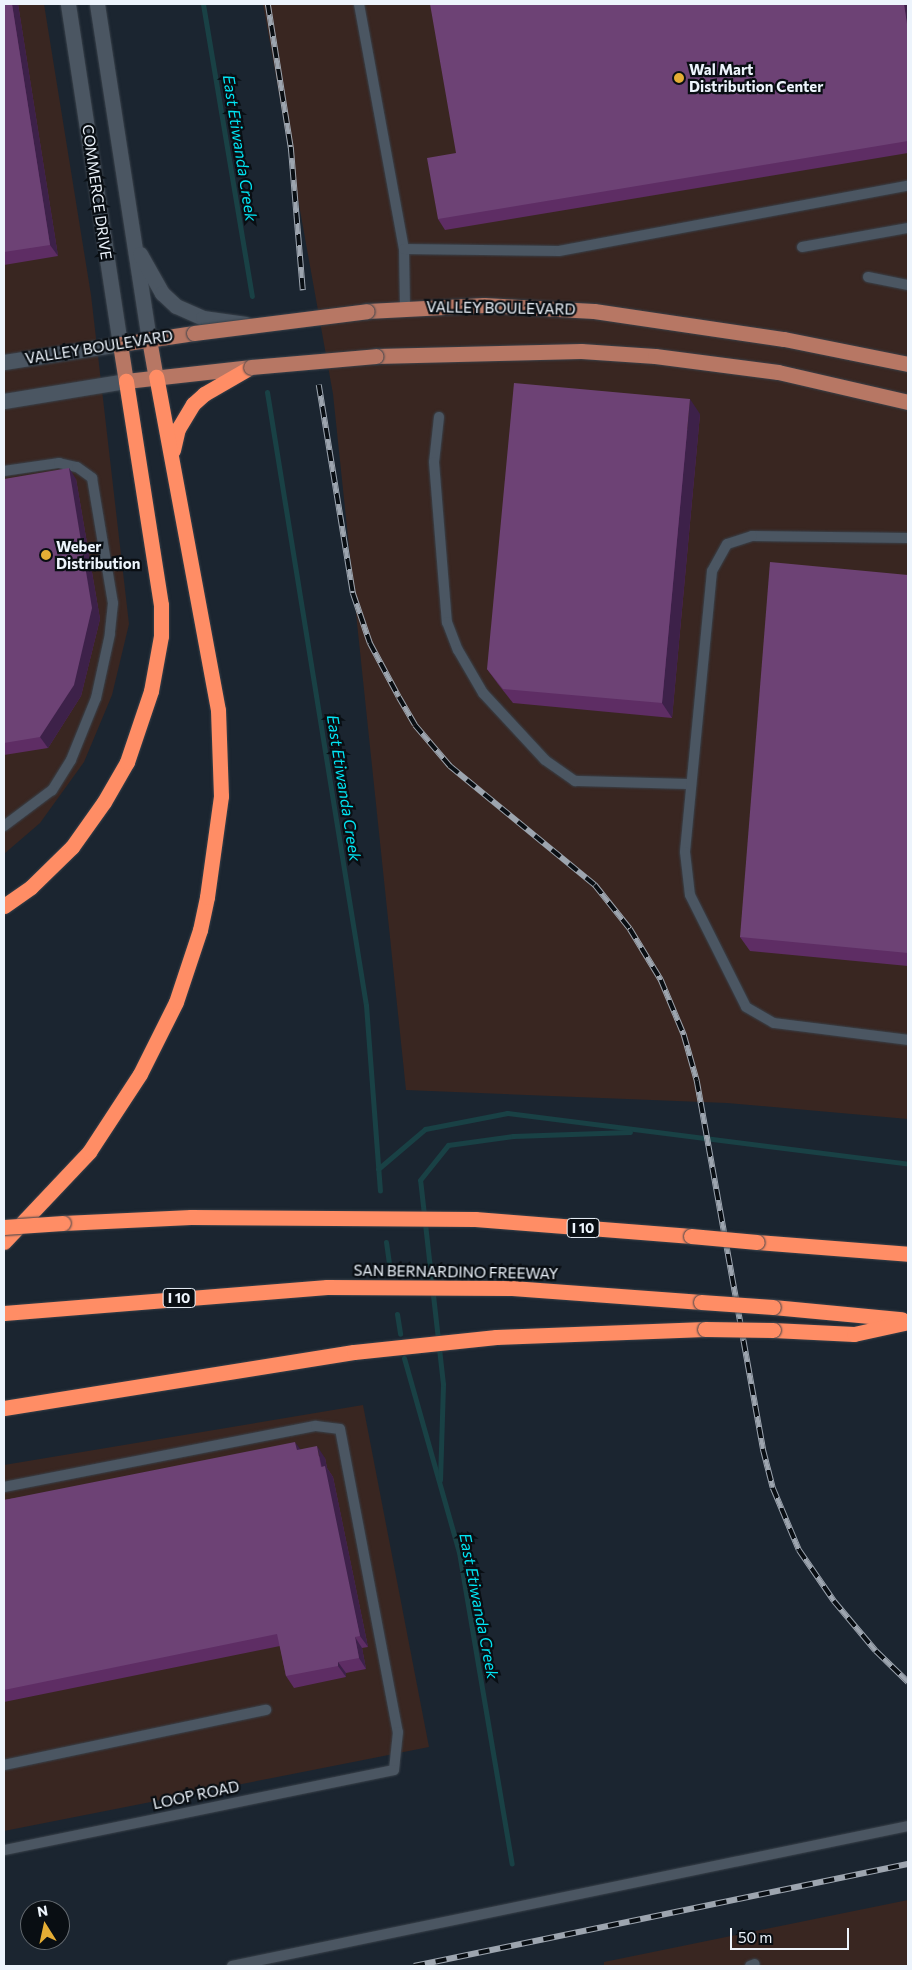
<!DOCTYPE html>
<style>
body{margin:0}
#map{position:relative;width:912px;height:1970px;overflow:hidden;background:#1b2530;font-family:Commissioner,sans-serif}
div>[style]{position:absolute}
.industrial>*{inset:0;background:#392621}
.stream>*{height:5px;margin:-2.5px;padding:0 2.5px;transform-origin:2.5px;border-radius:2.5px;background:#194145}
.roads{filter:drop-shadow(0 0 1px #39414a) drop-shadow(0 0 1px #39414a)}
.lane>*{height:10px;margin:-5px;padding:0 5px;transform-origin:5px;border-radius:5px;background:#4b5662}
.secondary>*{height:15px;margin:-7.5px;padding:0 7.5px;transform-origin:7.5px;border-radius:7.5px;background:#4b5662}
.primary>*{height:15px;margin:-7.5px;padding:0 7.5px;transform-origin:7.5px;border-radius:7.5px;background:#b77764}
.highway>*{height:15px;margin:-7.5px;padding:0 7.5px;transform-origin:7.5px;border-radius:7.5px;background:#ff8d65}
.rail>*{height:5.5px;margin-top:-2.75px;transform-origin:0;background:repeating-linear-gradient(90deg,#090e13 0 11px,#9da5af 0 22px);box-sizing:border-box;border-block:1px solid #9da5af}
.bridges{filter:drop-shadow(0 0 1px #39414a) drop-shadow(0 0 1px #39414a)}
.primary-bridge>*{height:15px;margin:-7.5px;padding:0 7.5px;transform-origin:7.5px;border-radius:7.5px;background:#b77764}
.highway-bridge>*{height:15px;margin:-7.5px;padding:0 7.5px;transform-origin:7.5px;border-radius:7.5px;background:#ff8d65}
.wall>*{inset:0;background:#5e2d64}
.shaded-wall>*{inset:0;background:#3d2149}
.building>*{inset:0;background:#6d4275}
.dots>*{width:14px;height:14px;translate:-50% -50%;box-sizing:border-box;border:2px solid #090e13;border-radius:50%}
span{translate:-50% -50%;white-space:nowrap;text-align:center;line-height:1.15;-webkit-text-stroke:4.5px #090e13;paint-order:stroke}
.shield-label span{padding:1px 4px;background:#090e13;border:1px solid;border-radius:4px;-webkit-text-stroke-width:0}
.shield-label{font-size:14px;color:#edf4fc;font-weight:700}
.poi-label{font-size:15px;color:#edf4fc;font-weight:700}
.left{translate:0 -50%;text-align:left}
.street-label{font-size:15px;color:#edf4fc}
.water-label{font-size:16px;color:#02e5f4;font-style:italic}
.frame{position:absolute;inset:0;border:5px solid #edf4fc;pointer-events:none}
.north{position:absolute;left:20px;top:1900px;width:50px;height:50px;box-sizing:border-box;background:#090e13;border:1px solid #646a70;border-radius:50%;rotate:350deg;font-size:14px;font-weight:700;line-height:20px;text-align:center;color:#edf4fc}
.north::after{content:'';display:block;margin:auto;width:18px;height:22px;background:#e5ad35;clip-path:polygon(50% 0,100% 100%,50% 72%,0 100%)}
.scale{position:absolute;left:730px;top:1928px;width:119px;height:22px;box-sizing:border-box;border:2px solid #edf4fc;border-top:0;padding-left:6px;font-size:15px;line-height:18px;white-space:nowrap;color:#edf4fc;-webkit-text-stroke:4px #090e13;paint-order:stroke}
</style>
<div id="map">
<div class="industrial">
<div style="clip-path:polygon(4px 4px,44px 4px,91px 295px,129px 624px,112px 695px,84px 762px,40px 823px,4px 854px)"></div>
<div style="clip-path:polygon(263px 4px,908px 4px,908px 1119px,727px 1103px,406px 1090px,333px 394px)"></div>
<div style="clip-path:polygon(363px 1405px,429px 1747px,4px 1831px,4px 1465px)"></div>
<div style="clip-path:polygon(908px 1900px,908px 1966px,604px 1966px,604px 1962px)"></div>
</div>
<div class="stream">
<div style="left:203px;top:4px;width:296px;rotate:80.5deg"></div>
<div style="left:267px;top:392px;width:621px;rotate:80.83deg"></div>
<div style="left:366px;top:1005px;width:186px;rotate:85.7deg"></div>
<div style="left:378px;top:1169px;width:62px;rotate:-40.4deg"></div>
<div style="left:425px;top:1129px;width:84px;rotate:-11deg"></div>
<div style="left:507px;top:1113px;width:404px;rotate:7.2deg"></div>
<div style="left:386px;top:1242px;width:21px;rotate:82deg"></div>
<div style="left:397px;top:1314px;width:20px;rotate:81deg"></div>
<div style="left:404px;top:1358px;width:202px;rotate:74.2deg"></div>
<div style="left:459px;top:1552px;width:316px;rotate:80.4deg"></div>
<div style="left:440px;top:1480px;width:96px;rotate:-88.2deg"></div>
<div style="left:443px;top:1384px;width:205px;rotate:-96.4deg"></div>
<div style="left:420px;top:1180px;width:45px;rotate:-51.3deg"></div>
<div style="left:448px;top:1145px;width:66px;rotate:-7.9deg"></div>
<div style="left:513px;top:1136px;width:117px;rotate:-2deg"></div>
</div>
<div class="roads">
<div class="lane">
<div style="left:359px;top:4px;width:249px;rotate:79.6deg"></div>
<div style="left:404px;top:249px;width:58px;rotate:89deg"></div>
<div style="left:802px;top:247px;width:108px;rotate:-10.2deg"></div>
<div style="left:404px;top:249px;width:155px;rotate:0.7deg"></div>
<div style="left:559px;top:251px;width:355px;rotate:-10.6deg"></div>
<div style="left:868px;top:277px;width:41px;rotate:11.3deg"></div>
<div style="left:439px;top:417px;width:45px;rotate:96.3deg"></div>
<div style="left:434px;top:462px;width:161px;rotate:85.4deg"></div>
<div style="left:447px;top:622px;width:30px;rotate:69deg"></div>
<div style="left:458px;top:650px;width:50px;rotate:59.8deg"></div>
<div style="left:483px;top:693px;width:91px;rotate:47.2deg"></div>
<div style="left:545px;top:760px;width:37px;rotate:35deg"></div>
<div style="left:575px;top:781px;width:116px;rotate:1.5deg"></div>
<div style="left:4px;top:471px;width:56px;rotate:-8.3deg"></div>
<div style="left:59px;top:463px;width:18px;rotate:13deg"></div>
<div style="left:77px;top:467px;width:19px;rotate:36deg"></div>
<div style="left:92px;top:478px;width:127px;rotate:80.5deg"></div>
<div style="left:113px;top:603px;width:31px;rotate:96deg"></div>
<div style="left:110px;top:634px;width:66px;rotate:102.3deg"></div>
<div style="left:96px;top:698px;width:67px;rotate:112deg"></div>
<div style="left:71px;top:760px;width:36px;rotate:122deg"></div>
<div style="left:52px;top:790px;width:60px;rotate:143.1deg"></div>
<div style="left:908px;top:538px;width:156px;rotate:-179.3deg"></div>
<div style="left:752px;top:536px;width:26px;rotate:162deg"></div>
<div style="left:727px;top:544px;width:31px;rotate:119deg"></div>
<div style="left:712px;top:571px;width:282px;rotate:95.5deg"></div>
<div style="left:685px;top:852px;width:43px;rotate:83.4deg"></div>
<div style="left:690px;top:895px;width:125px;rotate:63.4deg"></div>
<div style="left:746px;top:1007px;width:32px;rotate:30deg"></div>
<div style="left:774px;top:1023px;width:135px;rotate:7.2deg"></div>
<div style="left:4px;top:1487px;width:318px;rotate:-11.1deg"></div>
<div style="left:316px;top:1426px;width:24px;rotate:7deg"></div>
<div style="left:340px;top:1429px;width:309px;rotate:79.2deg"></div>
<div style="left:398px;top:1732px;width:38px;rotate:96deg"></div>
<div style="left:394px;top:1770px;width:398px;rotate:168.4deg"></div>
<div style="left:4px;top:1765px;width:268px;rotate:-11.9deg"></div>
<div style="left:232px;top:1966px;width:690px;rotate:-11.7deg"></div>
<div style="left:750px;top:1966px;width:5px;rotate:-22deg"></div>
</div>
<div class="secondary">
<div style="left:97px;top:4px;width:339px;rotate:81.2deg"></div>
<div style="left:140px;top:254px;width:45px;rotate:60.6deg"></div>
<div style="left:162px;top:293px;width:19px;rotate:43deg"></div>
<div style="left:176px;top:306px;width:30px;rotate:24deg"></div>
<div style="left:203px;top:318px;width:43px;rotate:7.9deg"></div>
<div style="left:4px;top:362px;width:117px;rotate:-8.8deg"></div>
<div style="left:120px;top:344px;width:344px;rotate:-98.7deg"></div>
<div style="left:4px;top:401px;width:124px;rotate:-9.3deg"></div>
</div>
<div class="primary">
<div style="left:367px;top:311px;width:117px;rotate:-2.9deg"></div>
<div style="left:484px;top:305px;width:110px;rotate:3.1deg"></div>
<div style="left:594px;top:311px;width:192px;rotate:8.4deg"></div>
<div style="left:784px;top:339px;width:126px;rotate:11.4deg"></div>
<div style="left:194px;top:333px;width:75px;rotate:171.5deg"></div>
<div style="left:120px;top:344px;width:37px;rotate:81deg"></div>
<div style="left:126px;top:381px;width:126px;rotate:-6.4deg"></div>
<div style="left:149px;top:339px;width:39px;rotate:80deg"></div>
<div style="left:376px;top:356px;width:205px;rotate:-1.4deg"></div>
<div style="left:581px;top:351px;width:74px;rotate:3.9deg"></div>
<div style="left:655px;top:356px;width:124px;rotate:7.4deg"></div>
<div style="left:778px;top:372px;width:133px;rotate:13deg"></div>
</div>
<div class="highway">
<div style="left:173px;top:450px;width:22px;rotate:-77deg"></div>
<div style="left:178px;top:429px;width:29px;rotate:-59deg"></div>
<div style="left:193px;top:404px;width:15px;rotate:-42deg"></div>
<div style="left:204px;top:394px;width:54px;rotate:-29.9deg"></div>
<div style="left:4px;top:906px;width:33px;rotate:-35deg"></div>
<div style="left:31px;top:887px;width:57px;rotate:-44.3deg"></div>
<div style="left:72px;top:847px;width:55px;rotate:-54.6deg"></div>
<div style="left:104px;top:802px;width:46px;rotate:-60.1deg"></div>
<div style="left:127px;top:762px;width:75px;rotate:-71.3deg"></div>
<div style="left:151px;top:691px;width:56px;rotate:-79.7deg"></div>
<div style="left:161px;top:636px;width:31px;rotate:-90deg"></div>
<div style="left:161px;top:605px;width:227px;rotate:-98.9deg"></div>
<div style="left:63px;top:1223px;width:128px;rotate:-2.7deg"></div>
<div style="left:191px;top:1217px;width:284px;rotate:0.4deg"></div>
<div style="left:475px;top:1219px;width:217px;rotate:4.5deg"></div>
<div style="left:4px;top:1242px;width:124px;rotate:-46.6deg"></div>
<div style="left:89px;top:1152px;width:93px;rotate:-56.8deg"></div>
<div style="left:140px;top:1074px;width:80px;rotate:-63.4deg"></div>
<div style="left:176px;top:1002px;width:76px;rotate:-71.6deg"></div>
<div style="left:200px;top:930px;width:34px;rotate:-78deg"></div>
<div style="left:207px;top:897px;width:102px;rotate:-82.1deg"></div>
<div style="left:221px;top:796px;width:86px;rotate:-92deg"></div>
<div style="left:218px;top:710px;width:339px;rotate:-100.5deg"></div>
<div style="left:757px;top:1242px;width:151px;rotate:4.5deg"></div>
<div style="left:773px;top:1307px;width:129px;rotate:5.4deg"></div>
<div style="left:4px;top:1313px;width:324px;rotate:-4.6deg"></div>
<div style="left:327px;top:1287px;width:185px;rotate:0.3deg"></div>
<div style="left:512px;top:1288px;width:190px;rotate:4.2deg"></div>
<div style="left:773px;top:1330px;width:81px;rotate:2.8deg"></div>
<div style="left:854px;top:1334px;width:55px;rotate:-12.5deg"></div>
<div style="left:4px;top:1408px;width:354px;rotate:-9.1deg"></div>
<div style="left:354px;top:1352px;width:143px;rotate:-6deg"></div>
<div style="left:496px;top:1337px;width:209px;rotate:-2.2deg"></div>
</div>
</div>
<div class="rail">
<div style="left:268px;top:4px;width:145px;rotate:80.9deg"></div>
<div style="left:291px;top:147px;width:144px;rotate:85.2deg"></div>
<div style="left:319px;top:385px;width:211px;rotate:80.7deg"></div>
<div style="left:353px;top:593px;width:53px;rotate:71.2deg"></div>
<div style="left:370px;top:643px;width:61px;rotate:61.8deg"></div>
<div style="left:399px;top:697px;width:32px;rotate:60deg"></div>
<div style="left:415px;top:725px;width:54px;rotate:49.5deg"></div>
<div style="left:450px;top:766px;width:188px;rotate:39.4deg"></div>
<div style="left:595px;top:885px;width:56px;rotate:51.5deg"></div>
<div style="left:630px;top:929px;width:60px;rotate:58.7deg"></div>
<div style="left:661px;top:980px;width:60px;rotate:67.3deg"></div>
<div style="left:684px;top:1035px;width:48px;rotate:74.2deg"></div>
<div style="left:697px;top:1081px;width:374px;rotate:79.8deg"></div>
<div style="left:763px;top:1449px;width:40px;rotate:75.6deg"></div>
<div style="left:773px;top:1488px;width:67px;rotate:67.2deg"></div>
<div style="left:799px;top:1550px;width:62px;rotate:55.5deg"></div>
<div style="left:834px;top:1601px;width:65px;rotate:50deg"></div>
<div style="left:876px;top:1651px;width:45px;rotate:44.1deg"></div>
<div style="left:414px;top:1966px;width:504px;rotate:-11.67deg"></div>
</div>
<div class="bridges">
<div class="primary-bridge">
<div style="left:194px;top:333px;width:174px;rotate:-7.2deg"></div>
<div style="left:251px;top:367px;width:125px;rotate:-5deg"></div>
</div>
<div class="highway-bridge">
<div style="left:4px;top:1227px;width:59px;rotate:-3.9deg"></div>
<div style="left:691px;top:1236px;width:66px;rotate:5.2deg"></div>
<div style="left:701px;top:1302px;width:72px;rotate:4deg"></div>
<div style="left:705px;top:1329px;width:68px;rotate:0.8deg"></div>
</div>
</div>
<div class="wall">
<div style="clip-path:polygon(4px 4px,18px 4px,58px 256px,4px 265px)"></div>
<div style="clip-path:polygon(908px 4px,908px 153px,445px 230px,438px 219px,456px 153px)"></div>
<div style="clip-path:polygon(700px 414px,672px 718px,513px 703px,498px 684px,487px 669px)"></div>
<div style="clip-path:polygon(4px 479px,76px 479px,100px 619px,81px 696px,48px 748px,4px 755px)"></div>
<div style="clip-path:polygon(908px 575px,908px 966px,750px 951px,740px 937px)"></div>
<div style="clip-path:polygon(300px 1450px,325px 1458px,327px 1468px,333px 1477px,368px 1647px,362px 1648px,366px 1669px,346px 1673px,346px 1677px,294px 1688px,286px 1676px,280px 1646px,4px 1702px,4px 1500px)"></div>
</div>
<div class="shaded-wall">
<div style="clip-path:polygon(12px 4px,18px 4px,58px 256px,50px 245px)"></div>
<div style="clip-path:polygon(904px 4px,908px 4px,908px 31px)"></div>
<div style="clip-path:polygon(690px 399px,700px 414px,672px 718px,662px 703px)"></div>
<div style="clip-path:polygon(69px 468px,76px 479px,100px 619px,81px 696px,48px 748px,40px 737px)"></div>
<div style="clip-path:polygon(295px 1442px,303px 1453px,297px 1450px)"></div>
<div style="clip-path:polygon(317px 1446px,325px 1458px,327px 1468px,333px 1477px,368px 1647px,360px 1636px)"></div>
<div style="clip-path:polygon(355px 1637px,362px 1648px,366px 1669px,359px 1658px)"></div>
<div style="clip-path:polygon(338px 1662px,346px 1673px,346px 1677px,338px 1666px)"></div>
</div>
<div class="building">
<div style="clip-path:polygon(4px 4px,12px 4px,50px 245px,4px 252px)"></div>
<div style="clip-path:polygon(430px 4px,904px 4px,908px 31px,908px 141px,438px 219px,427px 158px,456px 153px)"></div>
<div style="clip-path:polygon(514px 383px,690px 399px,662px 703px,503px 689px,487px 669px)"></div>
<div style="clip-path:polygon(69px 468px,92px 608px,74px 685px,40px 737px,4px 743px,4px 479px)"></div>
<div style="clip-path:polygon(770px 562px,908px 575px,908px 953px,740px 937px)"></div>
<div style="clip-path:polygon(295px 1442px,297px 1450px,317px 1446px,321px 1467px,325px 1466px,360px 1636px,355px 1637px,359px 1658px,338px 1662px,338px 1666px,286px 1676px,277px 1634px,4px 1690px,4px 1500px)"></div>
</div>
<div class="dots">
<div style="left:679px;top:78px;background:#e5ad35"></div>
<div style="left:46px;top:555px;background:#e5ad35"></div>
</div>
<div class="shield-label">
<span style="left:583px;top:1228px">I 10</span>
<span style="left:179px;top:1298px">I 10</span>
</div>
<div class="poi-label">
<span class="left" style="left:689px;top:78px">Wal Mart<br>Distribution Center</span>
<span class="left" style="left:56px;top:555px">Weber<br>Distribution</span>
</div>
<div class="street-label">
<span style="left:97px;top:192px;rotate:82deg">COMMERCE DRIVE</span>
<span style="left:501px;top:308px;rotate:1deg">VALLEY BOULEVARD</span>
<span style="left:99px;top:347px;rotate:-9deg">VALLEY BOULEVARD</span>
<span style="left:456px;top:1272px;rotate:1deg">SAN BERNARDINO FREEWAY</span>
<span style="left:196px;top:1795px;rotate:-12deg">LOOP ROAD</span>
</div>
<div class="water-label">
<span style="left:240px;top:148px;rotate:81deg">East Etiwanda Creek</span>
<span style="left:344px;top:788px;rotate:81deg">East Etiwanda Creek</span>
<span style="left:479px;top:1606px;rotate:79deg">East Etiwanda Creek</span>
</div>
<div class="frame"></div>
<div class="north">N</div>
<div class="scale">50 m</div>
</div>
